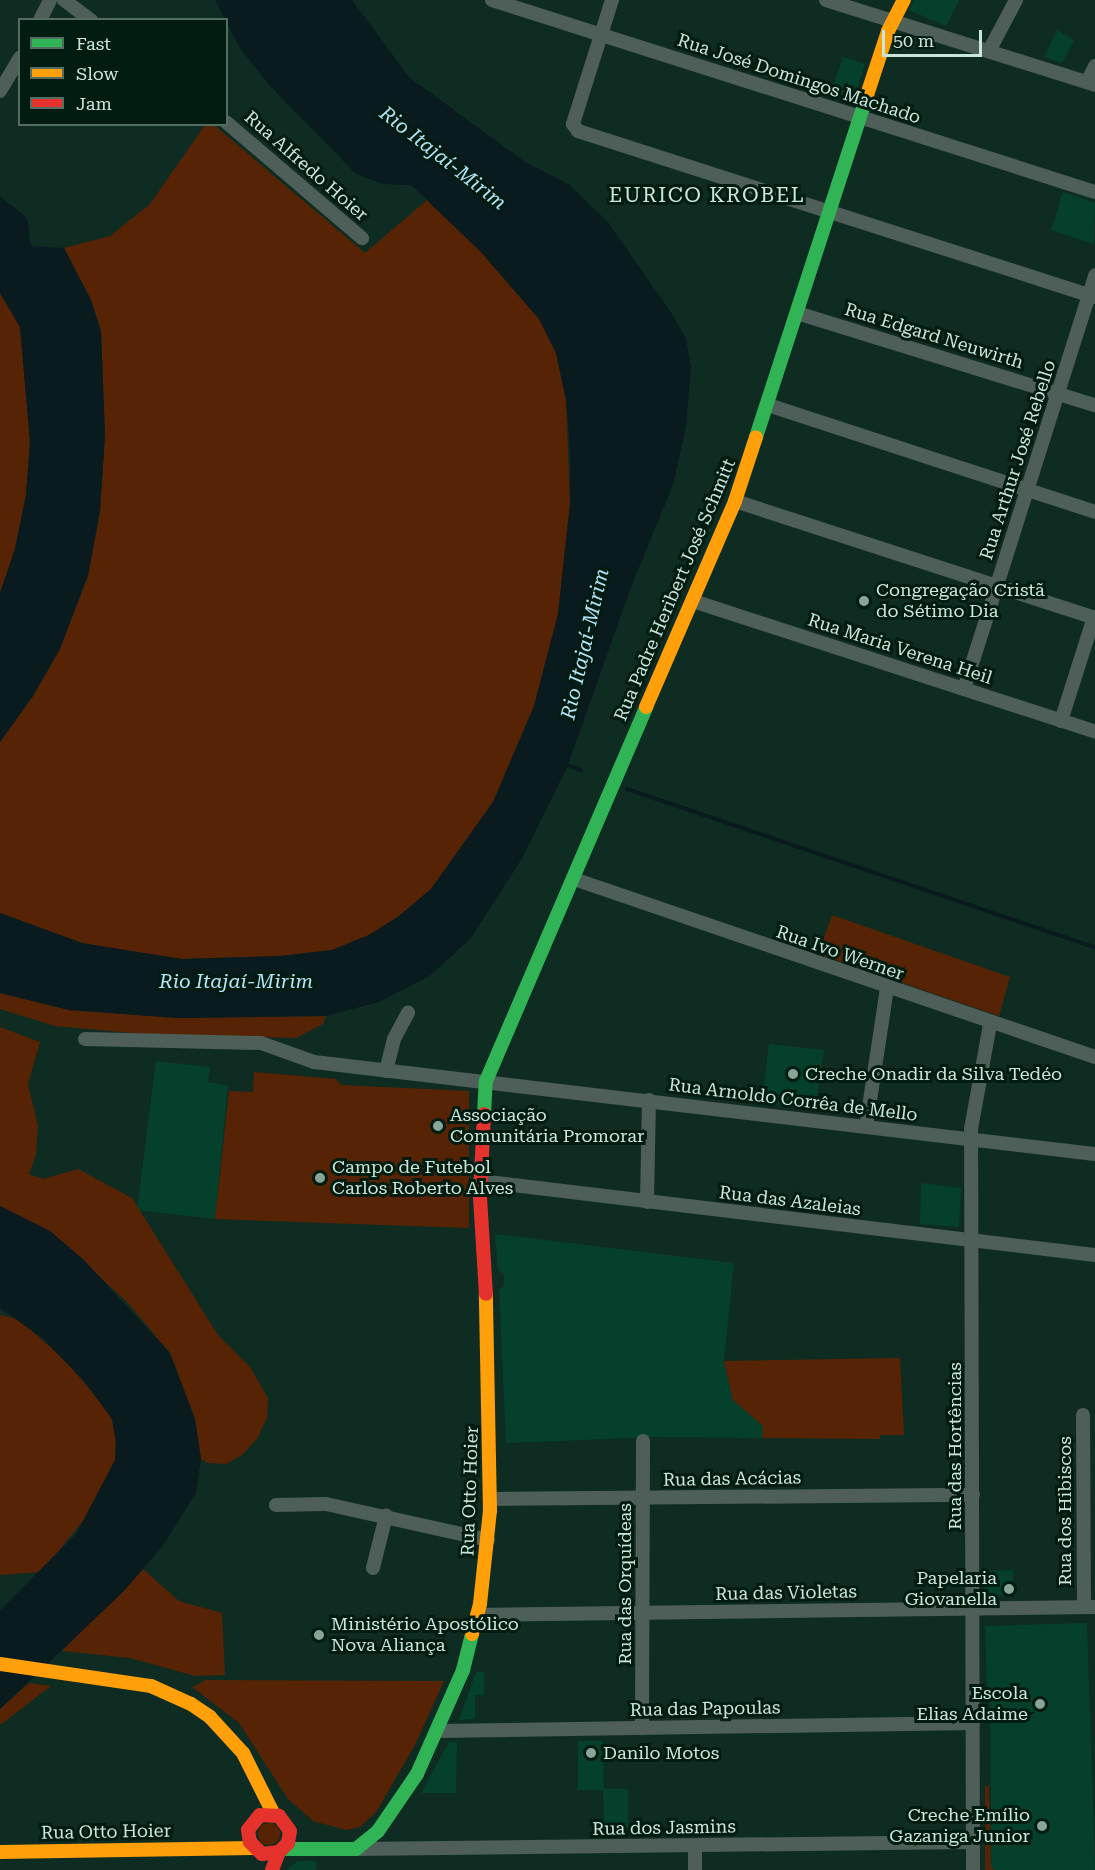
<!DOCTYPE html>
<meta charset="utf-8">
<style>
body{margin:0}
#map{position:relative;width:1095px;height:1870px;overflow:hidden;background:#0f2c22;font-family:"Roboto Serif",serif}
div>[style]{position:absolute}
.built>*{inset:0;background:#05402c}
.green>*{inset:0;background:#562305}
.round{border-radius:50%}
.water>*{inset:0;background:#0a1b1f}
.stream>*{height:4px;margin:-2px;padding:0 2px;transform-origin:2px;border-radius:2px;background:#0a1b1f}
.street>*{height:14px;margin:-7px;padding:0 7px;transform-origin:7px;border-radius:7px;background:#4e5e58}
.fast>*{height:14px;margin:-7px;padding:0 7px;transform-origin:7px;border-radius:7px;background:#30b455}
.slow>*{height:14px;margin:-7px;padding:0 7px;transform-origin:7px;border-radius:7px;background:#ff9f0a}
.jam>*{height:14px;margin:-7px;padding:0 7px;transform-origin:7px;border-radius:7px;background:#e5322d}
.dots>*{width:16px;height:16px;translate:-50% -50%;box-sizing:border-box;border:3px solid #031c12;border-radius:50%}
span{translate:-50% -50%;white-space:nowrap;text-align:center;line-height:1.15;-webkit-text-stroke:6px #031c12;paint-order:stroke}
.street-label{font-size:18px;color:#c8e7d8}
.poi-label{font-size:18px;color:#c8e7d8}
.left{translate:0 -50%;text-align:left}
.right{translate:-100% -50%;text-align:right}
.water-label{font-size:20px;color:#b2e4f8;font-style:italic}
.quarter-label{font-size:21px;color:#c8e7d8;letter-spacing:1.5px}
.legend{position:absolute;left:18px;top:18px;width:210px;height:108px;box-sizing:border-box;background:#031c12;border:2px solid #526d61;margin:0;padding:8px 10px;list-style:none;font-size:18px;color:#c8e7d8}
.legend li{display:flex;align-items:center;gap:12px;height:30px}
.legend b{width:30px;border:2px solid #526d61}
.scale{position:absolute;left:882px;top:30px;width:100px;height:27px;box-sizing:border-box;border:3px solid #c8e7d8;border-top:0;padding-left:8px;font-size:18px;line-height:21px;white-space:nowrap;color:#c8e7d8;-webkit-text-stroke:4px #031c12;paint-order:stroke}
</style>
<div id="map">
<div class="built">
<div style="clip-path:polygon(914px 0,959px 0,946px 26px,909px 10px)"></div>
<div style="clip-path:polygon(1057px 30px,1074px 40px,1062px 63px,1044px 57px)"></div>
<div style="clip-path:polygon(843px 57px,865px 64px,853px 103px,830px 95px)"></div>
<div style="clip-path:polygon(1063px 192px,1095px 203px,1094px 244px,1051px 230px)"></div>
<div style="clip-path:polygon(769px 1044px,824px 1050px,815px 1110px,762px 1103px)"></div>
<div style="clip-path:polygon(156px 1061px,210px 1067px,208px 1082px,228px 1086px,215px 1219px,137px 1210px)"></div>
<div style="clip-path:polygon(921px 1183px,961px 1188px,959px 1227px,920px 1224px)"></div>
<div style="clip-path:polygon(495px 1234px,734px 1263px,724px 1361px,733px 1400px,763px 1426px,762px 1438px,654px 1437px,506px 1443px,499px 1290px,504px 1286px,504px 1274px,498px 1270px)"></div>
<div style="clip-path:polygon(1013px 1570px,1014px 1596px,985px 1595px,984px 1577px,990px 1577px,990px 1571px)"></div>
<div style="clip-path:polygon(1087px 1623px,1095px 1870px,994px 1870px,991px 1867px,990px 1688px,987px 1687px,985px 1626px)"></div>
<div style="clip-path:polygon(476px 1672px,484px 1672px,484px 1695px,475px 1695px,475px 1719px,459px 1720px)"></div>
<div style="clip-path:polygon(578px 1741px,603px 1741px,604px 1789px,628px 1789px,628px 1836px,604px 1837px,603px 1790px,578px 1790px)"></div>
<div style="clip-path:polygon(449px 1742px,457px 1742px,456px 1793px,421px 1793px)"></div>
<div style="clip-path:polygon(298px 1861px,316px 1861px,316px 1870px,286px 1870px)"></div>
</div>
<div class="green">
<div style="clip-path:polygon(205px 125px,214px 125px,365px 253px,427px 200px,481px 252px,539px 319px,556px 353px,566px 400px,570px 504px,558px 614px,534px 706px,493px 802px,431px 889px,399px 916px,369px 935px,332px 950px,281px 956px,182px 959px,138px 953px,82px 943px,0 913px,0 742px,33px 696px,60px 648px,88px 576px,100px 511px,105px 435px,101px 331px,91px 300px,64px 248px,110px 236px,150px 204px)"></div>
<div style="clip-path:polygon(0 293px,20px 327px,30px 442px,26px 495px,15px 549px,0 593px)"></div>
<div style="clip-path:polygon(832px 915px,1010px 977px,999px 1016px,818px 954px)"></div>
<div style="clip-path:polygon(0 993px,69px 1010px,178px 1018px,326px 1016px,323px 1024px,296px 1038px,154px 1035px,55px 1026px,0 1009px)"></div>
<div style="clip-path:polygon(0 1027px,40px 1042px,28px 1084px,38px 1126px,36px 1154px,29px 1174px,43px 1179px,78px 1169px,132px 1198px,218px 1335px,250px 1367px,268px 1398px,267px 1418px,257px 1439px,242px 1455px,226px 1464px,208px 1463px,201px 1459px,195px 1419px,170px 1353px,128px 1303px,50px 1231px,0 1206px)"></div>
<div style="clip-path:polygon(254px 1072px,336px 1079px,341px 1085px,469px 1091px,469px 1228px,215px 1219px,229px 1091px,253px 1092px)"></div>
<div style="clip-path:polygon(0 1315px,18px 1319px,64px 1359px,108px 1411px,116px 1431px,115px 1460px,92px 1510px,41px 1572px,0 1575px)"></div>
<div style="clip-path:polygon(900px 1358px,904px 1435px,880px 1435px,880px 1439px,762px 1438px,763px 1426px,733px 1400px,724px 1361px)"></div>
<div style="clip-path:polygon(143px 1569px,179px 1601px,222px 1613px,225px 1675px,195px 1676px,130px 1658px,62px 1651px)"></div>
<div style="clip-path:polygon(206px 1680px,444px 1681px,415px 1745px,376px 1812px,360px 1827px,346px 1830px,313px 1821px,288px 1799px,239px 1723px,192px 1687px)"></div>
<div style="clip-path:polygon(29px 1683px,51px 1686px,0 1725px,0 1709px)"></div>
<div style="clip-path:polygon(985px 1786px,989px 1786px,991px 1867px,994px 1870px,985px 1870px)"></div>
<div class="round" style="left:258px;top:1823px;width:22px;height:22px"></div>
</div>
<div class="water">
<div style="clip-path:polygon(215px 0,352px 0,409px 77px,525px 162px,570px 185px,608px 222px,672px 314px,686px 338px,691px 367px,686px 427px,673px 485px,631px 587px,568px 765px,523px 857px,471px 938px,431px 975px,379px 1002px,326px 1016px,178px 1018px,69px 1010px,0 993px,0 913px,82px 943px,182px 959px,281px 956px,332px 950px,369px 935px,399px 916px,431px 889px,493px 802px,534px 706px,558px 614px,570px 504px,570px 450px,566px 400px,556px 353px,539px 319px,481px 252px,411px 185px,382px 184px,356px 174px,270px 86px,241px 50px)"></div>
<div style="clip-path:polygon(0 196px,27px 218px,31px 246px,64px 248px,91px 300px,101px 331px,105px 435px,100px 511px,88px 575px,60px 649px,33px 696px,0 742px,0 593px,15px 549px,26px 495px,30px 442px,20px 327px,0 293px)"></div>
<div style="clip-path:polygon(0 1206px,50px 1231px,84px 1260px,170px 1353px,195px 1419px,201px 1459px,196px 1493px,162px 1547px,124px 1591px,0 1709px,0 1610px,76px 1534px,115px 1460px,116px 1443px,112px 1419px,84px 1381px,42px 1338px,0 1308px)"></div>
</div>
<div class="stream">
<div style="left:565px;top:764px;width:17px;rotate:21deg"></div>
<div style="left:627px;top:789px;width:494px;rotate:18.7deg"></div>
</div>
<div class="street">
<div style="left:64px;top:0;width:34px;rotate:37deg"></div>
<div style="left:492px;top:0;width:633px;rotate:17.66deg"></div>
<div style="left:612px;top:0;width:130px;rotate:107.5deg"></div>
<div style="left:573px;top:124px;width:9px;rotate:54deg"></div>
<div style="left:578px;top:131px;width:543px;rotate:17.8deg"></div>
<div style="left:826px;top:0;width:282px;rotate:17.5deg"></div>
<div style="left:40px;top:20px;width:22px;rotate:-63deg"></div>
<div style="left:989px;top:51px;width:58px;rotate:-62.1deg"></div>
<div style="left:1087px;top:82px;width:18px;rotate:-63deg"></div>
<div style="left:0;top:91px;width:39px;rotate:-59deg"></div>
<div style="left:226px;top:122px;width:179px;rotate:40.5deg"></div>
<div style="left:797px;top:313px;width:312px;rotate:17.2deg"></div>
<div style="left:768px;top:405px;width:344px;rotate:18.1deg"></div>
<div style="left:735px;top:501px;width:379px;rotate:18deg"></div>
<div style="left:693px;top:601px;width:423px;rotate:18deg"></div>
<div style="left:964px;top:689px;width:434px;rotate:-72.4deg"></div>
<div style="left:1061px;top:721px;width:109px;rotate:-72.4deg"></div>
<div style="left:574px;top:879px;width:551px;rotate:18.86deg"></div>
<div style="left:85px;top:1039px;width:176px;rotate:1.3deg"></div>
<div style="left:261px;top:1043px;width:56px;rotate:19.7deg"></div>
<div style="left:314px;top:1062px;width:786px;rotate:6.72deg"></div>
<div style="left:386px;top:1071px;width:33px;rotate:-76deg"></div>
<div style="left:394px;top:1039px;width:30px;rotate:-62deg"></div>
<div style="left:866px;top:1127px;width:141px;rotate:-81.4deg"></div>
<div style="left:480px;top:1181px;width:619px;rotate:6.86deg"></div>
<div style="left:647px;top:1202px;width:102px;rotate:-88.9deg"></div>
<div style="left:1083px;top:1415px;width:192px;rotate:89.7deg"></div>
<div style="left:490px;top:1499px;width:483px;rotate:-0.5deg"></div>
<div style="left:276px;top:1505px;width:50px;rotate:-1.1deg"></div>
<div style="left:326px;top:1504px;width:166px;rotate:12.5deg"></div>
<div style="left:373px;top:1568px;width:54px;rotate:-76deg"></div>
<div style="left:477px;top:1615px;width:618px;rotate:-0.74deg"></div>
<div style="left:642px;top:1728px;width:287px;rotate:-89.8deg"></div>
<div style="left:438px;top:1731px;width:535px;rotate:-0.86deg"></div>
<div style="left:695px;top:1846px;width:24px;rotate:90deg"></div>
<div style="left:356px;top:1849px;width:617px;rotate:-0.65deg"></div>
<div style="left:973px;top:1870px;width:741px;rotate:-90.15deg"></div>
<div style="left:971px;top:1129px;width:107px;rotate:-79.7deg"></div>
</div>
<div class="fast">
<div style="left:756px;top:437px;width:360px;rotate:-72deg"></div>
<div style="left:484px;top:1114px;width:33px;rotate:-87deg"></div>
<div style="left:486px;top:1081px;width:407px;rotate:-66.8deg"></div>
<div style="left:284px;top:1849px;width:72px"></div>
<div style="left:356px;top:1849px;width:28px;rotate:-39deg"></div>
<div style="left:378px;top:1831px;width:69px;rotate:-55.6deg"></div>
<div style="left:417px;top:1774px;width:114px;rotate:-66.1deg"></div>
<div style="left:463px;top:1670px;width:37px;rotate:-76deg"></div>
</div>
<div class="slow">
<div style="left:867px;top:95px;width:67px;rotate:-71.8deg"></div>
<div style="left:888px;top:31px;width:35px;rotate:-63deg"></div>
<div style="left:646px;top:707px;width:224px;rotate:-66.6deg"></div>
<div style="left:735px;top:501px;width:67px;rotate:-71.8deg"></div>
<div style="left:472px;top:1634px;width:31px;rotate:-75deg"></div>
<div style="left:480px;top:1604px;width:94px;rotate:-83.9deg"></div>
<div style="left:490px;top:1511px;width:217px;rotate:-91.1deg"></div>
<div style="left:0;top:1664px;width:153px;rotate:8.3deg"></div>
<div style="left:151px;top:1686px;width:44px;rotate:24.2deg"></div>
<div style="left:191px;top:1704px;width:23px;rotate:34deg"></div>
<div style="left:210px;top:1717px;width:49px;rotate:47.5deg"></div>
<div style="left:243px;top:1753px;width:67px;rotate:63.4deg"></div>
<div style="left:0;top:1852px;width:253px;rotate:-0.9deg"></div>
</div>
<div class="jam">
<div style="left:484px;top:1114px;width:83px;rotate:92.8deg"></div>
<div style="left:480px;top:1197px;width:97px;rotate:86.5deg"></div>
<div style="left:272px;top:1870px;width:19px;rotate:-69deg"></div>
<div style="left:279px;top:1852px;width:13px;rotate:-45deg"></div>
<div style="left:288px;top:1843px;width:12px;rotate:-81deg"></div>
<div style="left:290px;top:1831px;width:19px;rotate:-126deg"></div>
<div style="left:279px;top:1816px;width:19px;rotate:-177deg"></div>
<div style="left:260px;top:1815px;width:19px;rotate:129deg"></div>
<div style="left:248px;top:1830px;width:12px;rotate:81deg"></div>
<div style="left:250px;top:1842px;width:17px;rotate:45deg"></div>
<div style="left:262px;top:1854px;width:17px;rotate:-7deg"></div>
</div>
<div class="dots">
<div style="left:864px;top:601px;background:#87a698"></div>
<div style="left:793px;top:1074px;background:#87a698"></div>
<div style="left:438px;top:1126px;background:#87a698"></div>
<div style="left:320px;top:1178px;background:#87a698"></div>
<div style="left:1009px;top:1589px;background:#87a698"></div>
<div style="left:319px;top:1635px;background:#87a698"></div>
<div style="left:1040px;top:1704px;background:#87a698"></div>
<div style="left:591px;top:1753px;background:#87a698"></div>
<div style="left:1042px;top:1826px;background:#87a698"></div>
</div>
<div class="street-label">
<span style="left:799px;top:79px;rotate:18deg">Rua José Domingos Machado</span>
<span style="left:306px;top:166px;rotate:41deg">Rua Alfredo Hoier</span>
<span style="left:934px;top:336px;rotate:17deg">Rua Edgard Neuwirth</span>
<span style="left:1018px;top:460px;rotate:-72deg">Rua Arthur José Rebello</span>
<span style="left:675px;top:590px;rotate:-67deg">Rua Padre Heribert José Schmitt</span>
<span style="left:900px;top:649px;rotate:18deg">Rua Maria Verena Heil</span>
<span style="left:840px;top:953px;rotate:19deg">Rua Ivo Werner</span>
<span style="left:793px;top:1100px;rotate:7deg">Rua Arnoldo Corrêa de Mello</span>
<span style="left:790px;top:1201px;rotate:7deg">Rua das Azaleias</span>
<span style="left:955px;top:1446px;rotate:-90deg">Rua das Hortências</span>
<span style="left:732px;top:1479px;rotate:-1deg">Rua das Acácias</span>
<span style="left:470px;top:1491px;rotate:-88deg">Rua Otto Hoier</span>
<span style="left:1065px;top:1511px;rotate:-90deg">Rua dos Hibiscos</span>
<span style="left:625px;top:1584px;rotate:-90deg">Rua das Orquídeas</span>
<span style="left:786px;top:1593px;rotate:-1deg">Rua das Violetas</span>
<span style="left:705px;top:1709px;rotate:-1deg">Rua das Papoulas</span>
<span style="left:664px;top:1828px;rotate:-1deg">Rua dos Jasmins</span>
<span style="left:106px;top:1832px;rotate:-1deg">Rua Otto Hoier</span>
</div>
<div class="poi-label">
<span class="left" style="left:876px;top:601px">Congregação Cristã<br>do Sétimo Dia</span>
<span class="left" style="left:805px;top:1074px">Creche Onadir da Silva Tedéo</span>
<span class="left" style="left:450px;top:1126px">Associação<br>Comunitária Promorar</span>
<span class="left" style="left:332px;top:1178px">Campo de Futebol<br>Carlos Roberto Alves</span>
<span class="right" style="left:997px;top:1589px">Papelaria<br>Giovanella</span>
<span class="left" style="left:331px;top:1635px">Ministério Apostólico<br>Nova Aliança</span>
<span class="right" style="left:1028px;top:1704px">Escola<br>Elias Adaime</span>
<span class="left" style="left:603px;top:1753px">Danilo Motos</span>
<span class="right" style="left:1030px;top:1826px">Creche Emílio<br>Gazaniga Junior</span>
</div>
<div class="water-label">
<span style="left:443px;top:158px;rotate:38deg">Rio Itajaí-Mirim</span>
<span style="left:585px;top:644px;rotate:-77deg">Rio Itajaí-Mirim</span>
<span style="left:236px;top:981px">Rio Itajaí-Mirim</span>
</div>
<div class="quarter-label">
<span style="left:707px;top:195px">EURICO KROBEL</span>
</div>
<ul class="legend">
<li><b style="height:8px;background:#30b455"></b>Fast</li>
<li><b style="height:8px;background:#ff9f0a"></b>Slow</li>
<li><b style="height:8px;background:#e5322d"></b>Jam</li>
</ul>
<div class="scale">50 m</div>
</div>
